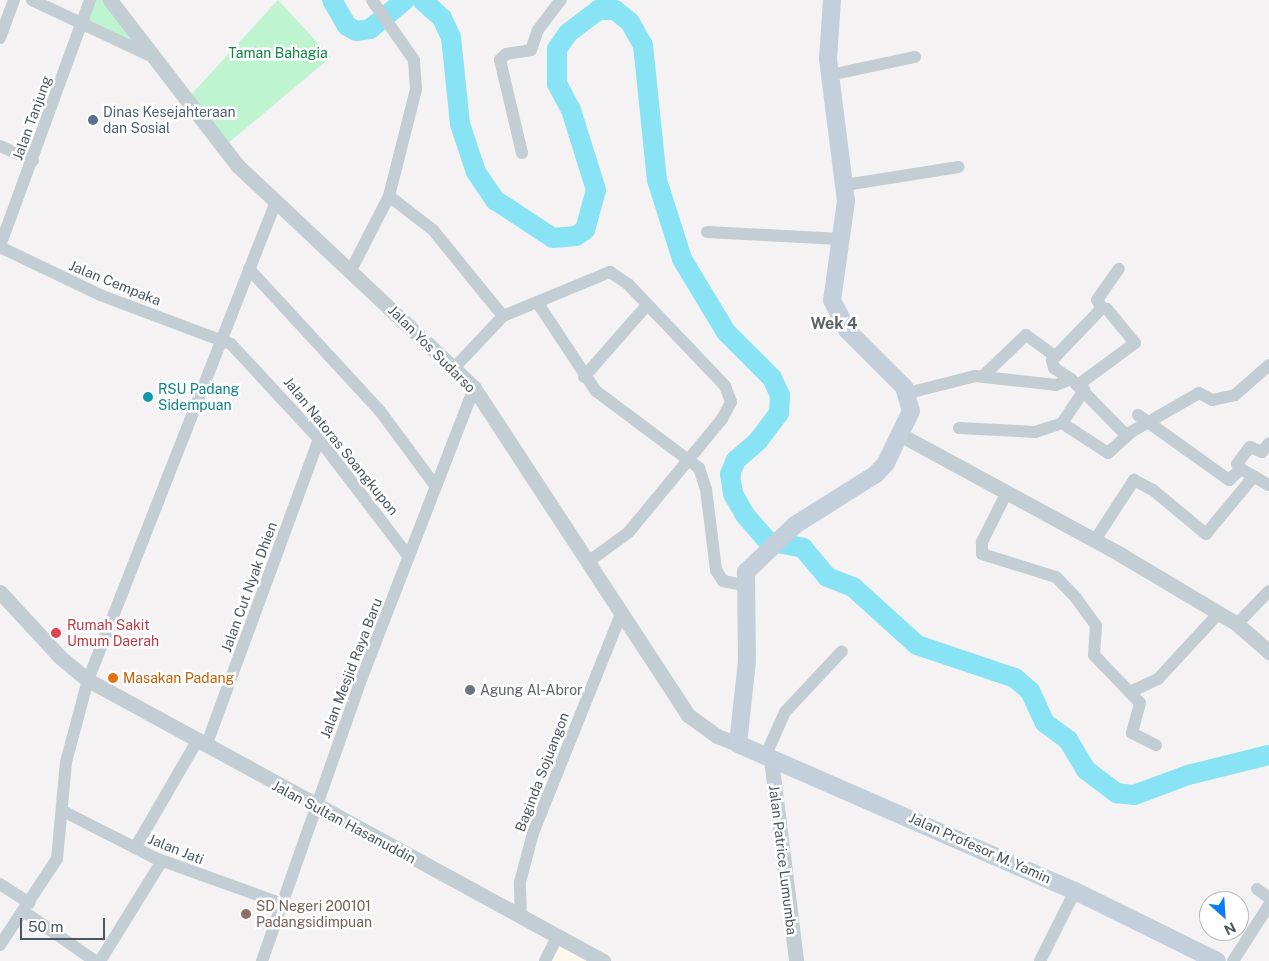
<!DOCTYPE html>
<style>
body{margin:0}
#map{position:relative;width:1269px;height:961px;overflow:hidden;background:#f4f2f2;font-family:"Public Sans",sans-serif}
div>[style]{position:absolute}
.commercial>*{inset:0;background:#fef8ec}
.green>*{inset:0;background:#bef4d0}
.river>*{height:20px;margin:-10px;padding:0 10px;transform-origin:10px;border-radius:10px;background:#88e3f4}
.minor>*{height:12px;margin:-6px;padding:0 6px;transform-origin:6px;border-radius:6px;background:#c2cdd4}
.tertiary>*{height:15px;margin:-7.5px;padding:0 7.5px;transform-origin:7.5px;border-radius:7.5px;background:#c2cdd4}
.secondary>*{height:18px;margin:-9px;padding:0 9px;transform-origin:9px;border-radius:9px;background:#c3d0dc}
.dots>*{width:14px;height:14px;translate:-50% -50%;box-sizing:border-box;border:2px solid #fff;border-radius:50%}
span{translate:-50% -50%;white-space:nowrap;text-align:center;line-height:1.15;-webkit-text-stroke:5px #fff;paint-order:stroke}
.park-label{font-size:14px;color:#0f8645}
.service-label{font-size:14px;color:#4e5e75}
.left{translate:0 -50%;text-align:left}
.street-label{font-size:14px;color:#485762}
.culture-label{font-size:14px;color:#0d838f}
.health-label{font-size:14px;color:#be3a42}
.food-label{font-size:14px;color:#c56008}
.worship-label{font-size:14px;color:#5b616d}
.education-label{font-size:14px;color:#785e54}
.quarter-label{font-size:16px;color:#5e6368;font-weight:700}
.north{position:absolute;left:1199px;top:891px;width:50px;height:50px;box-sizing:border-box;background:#fff;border:1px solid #b6bcc0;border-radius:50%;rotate:154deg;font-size:14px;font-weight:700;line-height:20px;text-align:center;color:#485762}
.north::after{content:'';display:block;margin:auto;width:18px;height:22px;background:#0a7df6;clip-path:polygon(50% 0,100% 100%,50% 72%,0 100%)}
.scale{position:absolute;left:20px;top:918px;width:85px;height:22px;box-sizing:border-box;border:2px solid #485762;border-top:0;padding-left:6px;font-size:15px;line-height:18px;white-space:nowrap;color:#485762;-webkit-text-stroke:4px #fff;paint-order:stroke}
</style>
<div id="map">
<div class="commercial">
<div style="clip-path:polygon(558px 942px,595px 961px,549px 961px)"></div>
</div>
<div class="green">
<div style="clip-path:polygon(93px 0,108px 0,146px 51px,85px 23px)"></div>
<div style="clip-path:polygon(278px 0,331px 57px,227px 144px,188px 98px)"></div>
</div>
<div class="river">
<div style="left:332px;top:0;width:30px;rotate:60deg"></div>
<div style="left:347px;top:26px;width:10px;rotate:29deg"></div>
<div style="left:356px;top:31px;width:14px;rotate:-8deg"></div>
<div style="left:370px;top:29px;width:45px;rotate:-39.6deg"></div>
<div style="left:422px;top:0;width:27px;rotate:42deg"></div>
<div style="left:442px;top:18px;width:21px;rotate:65deg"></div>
<div style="left:451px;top:37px;width:87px;rotate:84.1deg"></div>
<div style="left:460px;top:124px;width:51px;rotate:71.6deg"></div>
<div style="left:476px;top:172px;width:34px;rotate:56deg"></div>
<div style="left:495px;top:200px;width:69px;rotate:33.2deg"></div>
<div style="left:553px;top:238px;width:23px;rotate:-5deg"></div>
<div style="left:576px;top:236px;width:11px;rotate:-34deg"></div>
<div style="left:585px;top:230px;width:41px;rotate:-74.6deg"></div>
<div style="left:596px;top:190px;width:84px;rotate:-107.4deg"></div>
<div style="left:571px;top:110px;width:30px;rotate:-118deg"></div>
<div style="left:557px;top:84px;width:35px;rotate:-90deg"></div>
<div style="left:557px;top:49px;width:19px;rotate:-55deg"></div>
<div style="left:568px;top:33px;width:38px;rotate:-37deg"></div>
<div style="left:598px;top:10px;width:17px"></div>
<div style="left:615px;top:10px;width:19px;rotate:39deg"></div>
<div style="left:630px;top:22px;width:26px;rotate:61deg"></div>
<div style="left:643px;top:45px;width:136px;rotate:84.1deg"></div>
<div style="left:657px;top:180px;width:83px;rotate:72.4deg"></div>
<div style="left:682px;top:259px;width:85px;rotate:58.9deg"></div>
<div style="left:726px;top:332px;width:65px;rotate:45deg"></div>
<div style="left:772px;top:378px;width:19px;rotate:65deg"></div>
<div style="left:780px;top:395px;width:18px;rotate:93deg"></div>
<div style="left:779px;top:413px;width:35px;rotate:127deg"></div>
<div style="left:758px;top:441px;width:29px;rotate:139deg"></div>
<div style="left:736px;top:460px;width:15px;rotate:113deg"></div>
<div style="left:730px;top:474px;width:20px;rotate:81deg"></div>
<div style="left:733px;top:494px;width:24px;rotate:60deg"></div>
<div style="left:745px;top:515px;width:35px;rotate:49deg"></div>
<div style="left:768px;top:541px;width:36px;rotate:11deg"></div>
<div style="left:803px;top:548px;width:38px;rotate:50deg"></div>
<div style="left:827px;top:577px;width:28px;rotate:21deg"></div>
<div style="left:853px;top:587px;width:86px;rotate:42.2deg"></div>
<div style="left:917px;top:645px;width:103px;rotate:18.6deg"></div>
<div style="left:1015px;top:678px;width:20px;rotate:41deg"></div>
<div style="left:1030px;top:691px;width:35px;rotate:65deg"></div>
<div style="left:1045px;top:723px;width:29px;rotate:36deg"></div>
<div style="left:1068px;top:740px;width:35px;rotate:59deg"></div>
<div style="left:1086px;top:770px;width:39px;rotate:37deg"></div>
<div style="left:1117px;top:793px;width:17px;rotate:7deg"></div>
<div style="left:1134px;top:795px;width:58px;rotate:-20.3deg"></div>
<div style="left:1188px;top:775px;width:83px;rotate:-13.9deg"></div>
</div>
<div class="minor">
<div style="left:32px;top:0;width:132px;rotate:25.2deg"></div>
<div style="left:0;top:38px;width:40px;rotate:-69.8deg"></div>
<div style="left:830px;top:75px;width:87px;rotate:-12deg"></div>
<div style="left:0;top:146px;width:36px;rotate:24deg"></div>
<div style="left:522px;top:153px;width:96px;rotate:-103.3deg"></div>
<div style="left:500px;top:60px;width:8px;rotate:-45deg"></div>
<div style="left:506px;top:54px;width:25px;rotate:-9deg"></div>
<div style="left:531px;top:50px;width:21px;rotate:-71deg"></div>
<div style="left:538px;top:30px;width:38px;rotate:-53deg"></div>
<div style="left:845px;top:185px;width:115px;rotate:-9deg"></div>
<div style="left:389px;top:196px;width:56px;rotate:37.7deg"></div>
<div style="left:433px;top:230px;width:111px;rotate:50.9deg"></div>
<div style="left:707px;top:232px;width:134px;rotate:3deg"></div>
<div style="left:0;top:246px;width:262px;rotate:-69.9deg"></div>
<div style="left:0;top:247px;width:111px;rotate:25.6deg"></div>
<div style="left:100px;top:295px;width:140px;rotate:20.5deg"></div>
<div style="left:231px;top:344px;width:129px;rotate:47.2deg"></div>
<div style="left:319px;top:439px;width:148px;rotate:52.7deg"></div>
<div style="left:249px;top:269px;width:193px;rotate:47.3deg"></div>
<div style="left:380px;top:411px;width:91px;rotate:53.5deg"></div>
<div style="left:351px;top:270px;width:83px;rotate:-62.8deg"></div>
<div style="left:389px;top:196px;width:110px;rotate:-75.8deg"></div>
<div style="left:416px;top:89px;width:29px;rotate:-94deg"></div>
<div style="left:414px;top:60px;width:73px;rotate:-125deg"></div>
<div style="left:537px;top:302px;width:107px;rotate:56.5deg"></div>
<div style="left:596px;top:391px;width:129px;rotate:36.8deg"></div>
<div style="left:699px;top:468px;width:22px;rotate:72deg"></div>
<div style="left:706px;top:489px;width:82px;rotate:83deg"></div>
<div style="left:716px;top:570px;width:13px;rotate:58deg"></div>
<div style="left:723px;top:581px;width:20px;rotate:11deg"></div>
<div style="left:1102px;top:308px;width:9px;rotate:-122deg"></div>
<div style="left:1097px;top:300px;width:38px;rotate:-55deg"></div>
<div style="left:455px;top:367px;width:70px;rotate:-46.7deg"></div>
<div style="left:503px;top:316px;width:116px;rotate:-22.4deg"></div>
<div style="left:610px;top:272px;width:22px;rotate:34deg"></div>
<div style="left:628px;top:284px;width:141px;rotate:46.4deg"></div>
<div style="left:725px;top:386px;width:17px;rotate:69deg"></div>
<div style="left:731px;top:402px;width:19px;rotate:118deg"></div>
<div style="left:722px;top:419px;width:146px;rotate:129.5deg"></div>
<div style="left:629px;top:532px;width:51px;rotate:143.8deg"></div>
<div style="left:984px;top:375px;width:58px;rotate:-43.6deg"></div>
<div style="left:1026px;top:335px;width:37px;rotate:36deg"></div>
<div style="left:584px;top:377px;width:96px;rotate:-48.8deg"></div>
<div style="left:1071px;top:379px;width:20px;rotate:-147deg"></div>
<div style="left:1054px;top:368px;width:8px;rotate:-104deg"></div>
<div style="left:1052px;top:360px;width:72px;rotate:-46.1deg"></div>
<div style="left:1102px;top:308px;width:5px;rotate:11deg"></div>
<div style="left:1107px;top:309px;width:44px;rotate:50.5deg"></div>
<div style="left:1135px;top:343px;width:71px;rotate:143.6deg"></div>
<div style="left:908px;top:393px;width:69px;rotate:-14.2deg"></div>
<div style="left:975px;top:376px;width:81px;rotate:6.3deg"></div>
<div style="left:1056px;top:385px;width:16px;rotate:-22deg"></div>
<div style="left:1071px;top:379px;width:80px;rotate:45.5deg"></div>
<div style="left:1138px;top:415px;width:112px;rotate:35.5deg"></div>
<div style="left:1229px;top:480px;width:16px;rotate:-43deg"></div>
<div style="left:1241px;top:469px;width:32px;rotate:30deg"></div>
<div style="left:1062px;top:423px;width:40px;rotate:-56deg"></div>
<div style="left:959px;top:428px;width:76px;rotate:3deg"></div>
<div style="left:1035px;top:432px;width:28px;rotate:-18deg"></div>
<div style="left:1062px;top:423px;width:55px;rotate:33.1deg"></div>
<div style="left:1108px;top:453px;width:31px;rotate:-42deg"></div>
<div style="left:1131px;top:432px;width:78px;rotate:-29.8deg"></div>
<div style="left:1199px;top:393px;width:15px;rotate:28deg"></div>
<div style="left:1212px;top:400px;width:24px;rotate:-12deg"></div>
<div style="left:1235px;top:395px;width:45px;rotate:-41.4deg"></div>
<div style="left:1241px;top:469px;width:6px;rotate:-129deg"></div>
<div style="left:1237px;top:464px;width:21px;rotate:-53deg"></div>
<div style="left:1250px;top:447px;width:13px;rotate:23deg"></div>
<div style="left:1262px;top:452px;width:11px;rotate:-52deg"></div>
<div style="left:1006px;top:494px;width:54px;rotate:116.6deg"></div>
<div style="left:982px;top:542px;width:12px;rotate:90deg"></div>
<div style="left:982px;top:554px;width:77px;rotate:17.3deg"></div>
<div style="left:1056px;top:577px;width:29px;rotate:46deg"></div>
<div style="left:1076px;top:598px;width:34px;rotate:54deg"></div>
<div style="left:1096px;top:626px;width:29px;rotate:94deg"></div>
<div style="left:1094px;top:655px;width:66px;rotate:46.2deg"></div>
<div style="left:1140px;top:703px;width:31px;rotate:105deg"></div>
<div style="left:1132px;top:733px;width:27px;rotate:27deg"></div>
<div style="left:1095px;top:540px;width:72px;rotate:-57deg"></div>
<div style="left:1134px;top:480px;width:21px;rotate:28deg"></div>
<div style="left:1153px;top:490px;width:69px;rotate:39.7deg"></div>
<div style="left:1206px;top:534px;width:75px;rotate:-50.4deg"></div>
<div style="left:1237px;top:624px;width:46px;rotate:-45.9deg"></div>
<div style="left:1130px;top:692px;width:31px;rotate:-25deg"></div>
<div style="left:1158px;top:679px;width:90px;rotate:-47.3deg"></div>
<div style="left:206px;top:746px;width:327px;rotate:-69.8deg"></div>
<div style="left:771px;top:759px;width:9px;rotate:-108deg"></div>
<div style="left:768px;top:750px;width:42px;rotate:-65.9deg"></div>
<div style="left:785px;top:712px;width:83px;rotate:-46.9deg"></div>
<div style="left:63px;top:811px;width:103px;rotate:27.1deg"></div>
<div style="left:155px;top:858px;width:136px;rotate:19.8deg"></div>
<div style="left:135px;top:848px;width:124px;rotate:-59.9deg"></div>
<div style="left:0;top:884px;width:35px;rotate:33deg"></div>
<div style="left:1257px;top:889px;width:15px;rotate:37deg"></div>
<div style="left:23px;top:911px;width:88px;rotate:34.8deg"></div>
<div style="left:521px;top:917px;width:35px;rotate:-92deg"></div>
<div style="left:520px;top:882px;width:51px;rotate:-75.1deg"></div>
<div style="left:533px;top:833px;width:236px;rotate:-68.1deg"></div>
<div style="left:0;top:945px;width:103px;rotate:-56.5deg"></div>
<div style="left:57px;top:859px;width:97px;rotate:-84.7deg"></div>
<div style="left:66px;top:762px;width:85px;rotate:-75deg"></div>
<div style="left:88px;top:680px;width:511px;rotate:-68.55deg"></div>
<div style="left:100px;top:961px;width:118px;rotate:-58.2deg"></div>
<div style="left:262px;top:961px;width:301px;rotate:-70.6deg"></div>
<div style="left:362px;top:677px;width:310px;rotate:-68.8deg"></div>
<div style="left:545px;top:961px;width:27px;rotate:-63deg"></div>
<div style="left:1040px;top:961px;width:78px;rotate:-63.4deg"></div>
<div style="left:1233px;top:961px;width:67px;rotate:-57.3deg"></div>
</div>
<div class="tertiary">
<div style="left:110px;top:0;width:210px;rotate:52.4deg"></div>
<div style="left:238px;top:166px;width:324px;rotate:43.2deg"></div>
<div style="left:474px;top:388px;width:391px;rotate:56.8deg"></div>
<div style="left:688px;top:715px;width:36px;rotate:36deg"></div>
<div style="left:717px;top:736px;width:22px;rotate:21deg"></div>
<div style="left:901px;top:435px;width:247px;rotate:28.5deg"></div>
<div style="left:1118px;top:553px;width:139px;rotate:30.8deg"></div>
<div style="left:1237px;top:624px;width:43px;rotate:41.2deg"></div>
<div style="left:0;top:592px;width:87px;rotate:47.3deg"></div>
<div style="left:59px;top:656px;width:38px;rotate:40deg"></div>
<div style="left:88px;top:680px;width:587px;rotate:28.62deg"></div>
<div style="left:771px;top:759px;width:204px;rotate:82.9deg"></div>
</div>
<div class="secondary">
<div style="left:832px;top:0;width:59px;rotate:93.9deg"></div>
<div style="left:828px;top:59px;width:143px;rotate:82.8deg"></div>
<div style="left:846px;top:201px;width:100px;rotate:98deg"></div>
<div style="left:832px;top:300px;width:34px;rotate:63deg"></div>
<div style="left:847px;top:330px;width:81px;rotate:45deg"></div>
<div style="left:904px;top:387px;width:25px;rotate:74deg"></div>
<div style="left:911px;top:411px;width:58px;rotate:115.7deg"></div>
<div style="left:886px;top:463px;width:15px;rotate:132deg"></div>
<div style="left:876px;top:474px;width:96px;rotate:147.8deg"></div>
<div style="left:795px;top:525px;width:68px;rotate:136.2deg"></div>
<div style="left:746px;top:572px;width:89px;rotate:89.4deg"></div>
<div style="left:747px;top:661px;width:83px;rotate:96.2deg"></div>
<div style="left:738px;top:744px;width:368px;rotate:23.6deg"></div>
<div style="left:1075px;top:891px;width:158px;rotate:26.2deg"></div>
</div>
<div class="dots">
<div style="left:93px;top:120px;background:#5c6f8a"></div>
<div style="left:148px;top:397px;background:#0f9aa8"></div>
<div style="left:56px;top:633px;background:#e0444e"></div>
<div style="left:113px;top:678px;background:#e8710a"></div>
<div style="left:470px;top:690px;background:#6b7280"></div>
<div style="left:246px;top:914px;background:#8d6e63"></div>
</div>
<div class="park-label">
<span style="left:278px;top:53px">Taman Bahagia</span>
</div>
<div class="service-label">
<span class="left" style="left:103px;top:120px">Dinas Kesejahteraan<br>dan Sosial</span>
</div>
<div class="street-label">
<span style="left:32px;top:118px;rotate:-70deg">Jalan Tanjung</span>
<span style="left:115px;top:283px;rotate:22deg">Jalan Cempaka</span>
<span style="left:432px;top:349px;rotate:45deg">Jalan Yos Sudarso</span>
<span style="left:341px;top:446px;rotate:51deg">Jalan Natoras Soangkupon</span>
<span style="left:249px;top:587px;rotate:-70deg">Jalan Cut Nyak Dhien</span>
<span style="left:351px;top:668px;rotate:-69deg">Jalan Mesjid Raya Baru</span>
<span style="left:542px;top:772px;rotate:-69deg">Baginda Sojuangon</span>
<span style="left:344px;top:822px;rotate:28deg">Jalan Sultan Hasanuddin</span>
<span style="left:980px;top:848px;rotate:24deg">Jalan Profesor M. Yamin</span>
<span style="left:176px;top:849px;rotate:22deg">Jalan Jati</span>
<span style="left:783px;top:860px;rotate:83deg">Jalan Patrice Lumumba</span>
</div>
<div class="culture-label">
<span class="left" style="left:158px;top:397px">RSU Padang<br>Sidempuan</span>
</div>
<div class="health-label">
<span class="left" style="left:67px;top:633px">Rumah Sakit<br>Umum Daerah</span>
</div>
<div class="food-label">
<span class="left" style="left:123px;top:678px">Masakan Padang</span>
</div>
<div class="worship-label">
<span class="left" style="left:480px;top:690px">Agung Al-Abror</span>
</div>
<div class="education-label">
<span class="left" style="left:256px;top:914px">SD Negeri 200101<br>Padangsidimpuan</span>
</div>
<div class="quarter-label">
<span style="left:834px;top:324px">Wek 4</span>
</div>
<div class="north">N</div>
<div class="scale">50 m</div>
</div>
